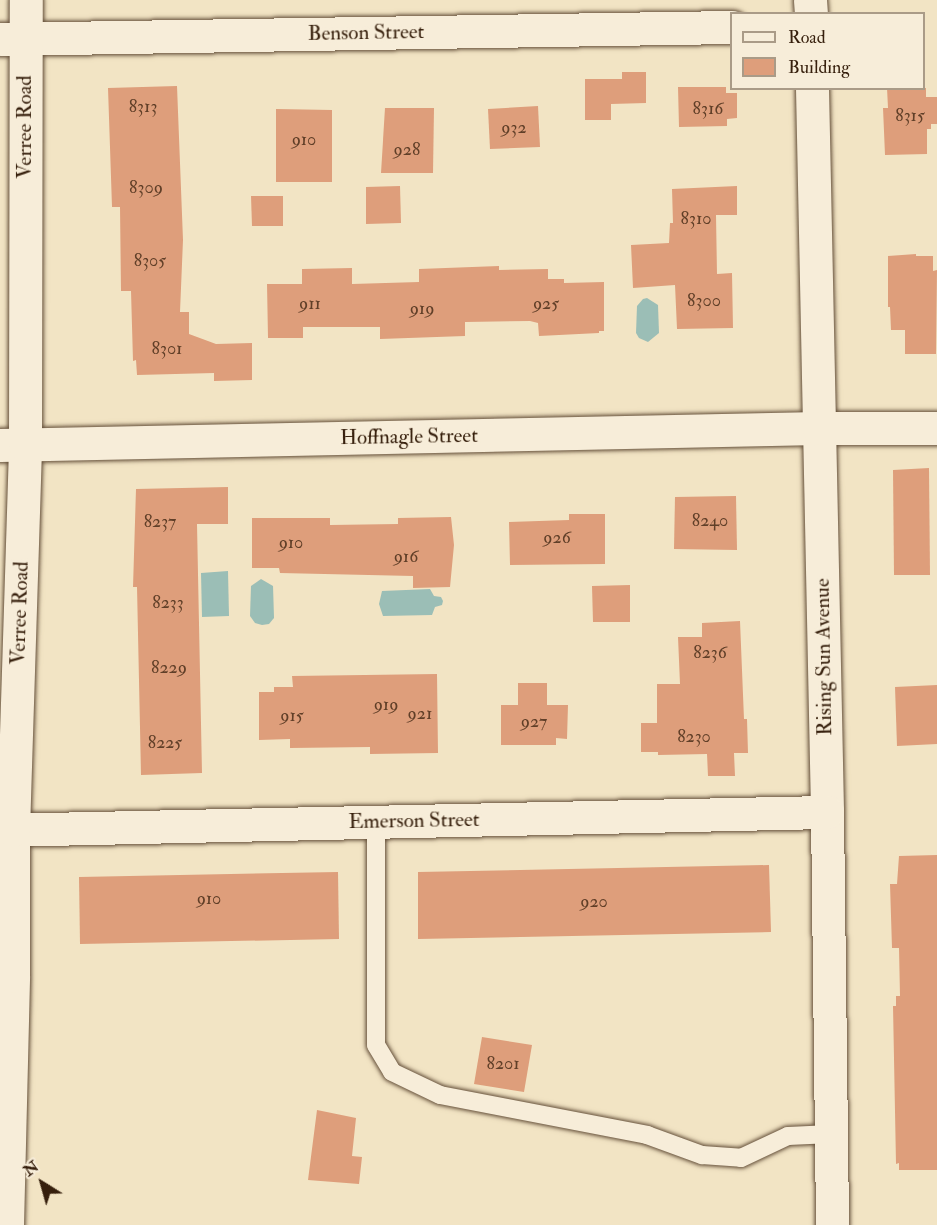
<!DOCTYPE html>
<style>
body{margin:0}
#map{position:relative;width:937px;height:1225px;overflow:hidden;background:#f2e4c4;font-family:"IM FELL Double Pica",serif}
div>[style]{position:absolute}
.water>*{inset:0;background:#9bbeb6}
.building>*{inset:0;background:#de9e7b}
.roads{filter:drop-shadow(0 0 2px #65503a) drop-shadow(0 0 2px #65503a)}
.service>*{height:18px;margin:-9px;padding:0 9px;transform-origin:9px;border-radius:9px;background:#f7edd9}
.minor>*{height:33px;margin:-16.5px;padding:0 16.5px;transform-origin:16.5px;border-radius:16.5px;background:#f7edd9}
.secondary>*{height:33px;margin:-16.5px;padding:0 16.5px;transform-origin:16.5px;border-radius:16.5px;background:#f7edd9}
span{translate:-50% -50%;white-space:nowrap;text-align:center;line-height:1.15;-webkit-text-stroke:5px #f7edd9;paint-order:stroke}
.number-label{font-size:18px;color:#603f28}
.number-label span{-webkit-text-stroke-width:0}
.street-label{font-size:21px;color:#361f0c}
.legend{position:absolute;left:730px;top:12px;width:195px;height:78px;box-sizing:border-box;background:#f7edd9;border:2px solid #aa9b87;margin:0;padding:8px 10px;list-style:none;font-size:18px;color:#361f0c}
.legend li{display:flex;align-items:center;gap:12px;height:30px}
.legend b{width:30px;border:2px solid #aa9b87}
.north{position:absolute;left:12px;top:1153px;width:60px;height:60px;-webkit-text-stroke:4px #f7edd9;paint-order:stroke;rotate:323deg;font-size:16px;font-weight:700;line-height:24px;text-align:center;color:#361f0c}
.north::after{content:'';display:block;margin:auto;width:21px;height:27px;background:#361f0c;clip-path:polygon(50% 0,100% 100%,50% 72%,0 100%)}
</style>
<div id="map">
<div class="water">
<div style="clip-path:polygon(647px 298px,658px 305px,659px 333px,648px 342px,639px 338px,636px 333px,637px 306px,643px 299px)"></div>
<div style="clip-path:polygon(228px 571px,229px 616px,202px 617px,201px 573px)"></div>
<div style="clip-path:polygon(261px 579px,273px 586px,274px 618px,269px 624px,262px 625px,255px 623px,250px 616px,251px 586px)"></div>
<div style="clip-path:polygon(430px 589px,434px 596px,441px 597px,443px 601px,442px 605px,435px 607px,432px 615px,383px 616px,379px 604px,382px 591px)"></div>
</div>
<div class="building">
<div style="clip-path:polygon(622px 72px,646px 72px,646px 103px,611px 104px,611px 120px,585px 120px,585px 79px,622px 79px)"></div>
<div style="clip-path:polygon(177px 86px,183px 240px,180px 312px,189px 312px,189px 334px,216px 344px,252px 343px,252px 380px,214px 381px,214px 373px,137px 375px,136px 360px,133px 361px,131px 291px,121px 291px,120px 207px,112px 207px,108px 88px)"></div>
<div style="clip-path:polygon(678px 87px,726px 87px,726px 93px,737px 93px,737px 118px,727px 119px,727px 126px,679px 127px)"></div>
<div style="clip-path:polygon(887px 88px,926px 88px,926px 97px,937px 97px,937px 124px,931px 124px,931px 129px,927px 129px,927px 154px,885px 155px,883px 108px,888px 108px)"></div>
<div style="clip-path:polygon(538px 106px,540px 147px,490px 149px,488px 109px)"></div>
<div style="clip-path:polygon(385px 108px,434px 108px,433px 173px,381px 173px)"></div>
<div style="clip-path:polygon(276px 109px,332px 110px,332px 182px,276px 182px)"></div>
<div style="clip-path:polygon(400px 186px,401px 223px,366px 224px,366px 187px)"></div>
<div style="clip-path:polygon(737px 186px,737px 215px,716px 215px,717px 274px,732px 273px,733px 328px,677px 329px,675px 285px,633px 288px,631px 245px,669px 243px,670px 223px,673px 223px,672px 189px)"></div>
<div style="clip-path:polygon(251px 196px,283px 196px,283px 226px,252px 226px)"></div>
<div style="clip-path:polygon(916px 254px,916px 256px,933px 256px,933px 271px,937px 270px,936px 354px,905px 354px,905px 330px,891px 330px,890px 307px,888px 307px,888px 256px)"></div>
<div style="clip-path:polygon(499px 266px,499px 270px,548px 269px,548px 279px,564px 279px,564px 283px,604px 282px,604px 331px,599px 331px,599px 333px,539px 336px,538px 323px,530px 321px,465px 322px,465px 336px,380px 339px,380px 327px,303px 327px,303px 338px,268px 338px,267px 284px,302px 284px,302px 269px,352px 268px,352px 284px,419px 282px,419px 269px)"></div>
<div style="clip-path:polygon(929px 468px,930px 575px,894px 575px,893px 470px)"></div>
<div style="clip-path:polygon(228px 487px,228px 524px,197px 524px,202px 773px,141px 775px,137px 587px,133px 587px,136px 489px)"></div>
<div style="clip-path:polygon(736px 496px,737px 550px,674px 549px,675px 497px)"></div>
<div style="clip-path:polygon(569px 514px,605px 514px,605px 564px,510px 565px,509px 522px,569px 520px)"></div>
<div style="clip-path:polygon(451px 517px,454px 545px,450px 587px,413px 588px,413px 576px,280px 573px,279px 568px,252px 568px,252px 518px,330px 518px,330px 525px,398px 524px,398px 518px)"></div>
<div style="clip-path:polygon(630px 585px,630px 622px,593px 622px,592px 586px)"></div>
<div style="clip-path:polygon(740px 621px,744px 719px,747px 719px,748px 753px,734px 753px,735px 776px,708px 776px,707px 754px,658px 755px,658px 752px,641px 752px,641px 723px,657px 723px,657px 684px,680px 684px,678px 637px,702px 637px,702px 623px)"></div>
<div style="clip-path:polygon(437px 674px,438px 753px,370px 754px,370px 747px,290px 748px,290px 739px,259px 740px,259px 692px,274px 692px,274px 687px,293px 687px,292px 676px)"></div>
<div style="clip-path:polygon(518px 683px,547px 683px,547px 705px,568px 705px,567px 739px,556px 738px,556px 745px,501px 745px,501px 705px,518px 705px)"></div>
<div style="clip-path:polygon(937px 685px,937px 744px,897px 746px,895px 687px)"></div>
<div style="clip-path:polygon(937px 855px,937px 1170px,899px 1170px,899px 1163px,896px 1164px,893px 1006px,896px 1006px,896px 996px,900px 996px,899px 948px,892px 948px,890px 884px,897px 884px,899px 856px)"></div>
<div style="clip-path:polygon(769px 865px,771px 932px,418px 939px,418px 872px)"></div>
<div style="clip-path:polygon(338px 872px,339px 939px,80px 944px,79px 877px)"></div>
<div style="clip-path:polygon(482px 1037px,532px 1045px,524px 1092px,474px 1084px)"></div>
<div style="clip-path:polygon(317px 1110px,356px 1118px,352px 1156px,362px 1157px,359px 1184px,308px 1180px)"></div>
</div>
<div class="roads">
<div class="service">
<div style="left:376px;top:822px;width:223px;rotate:90deg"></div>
<div style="left:376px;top:1045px;width:31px;rotate:59deg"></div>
<div style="left:392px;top:1072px;width:53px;rotate:25.6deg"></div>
<div style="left:440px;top:1095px;width:211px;rotate:10.9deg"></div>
<div style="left:647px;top:1135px;width:59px;rotate:20deg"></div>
<div style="left:702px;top:1155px;width:39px;rotate:4deg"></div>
<div style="left:741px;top:1158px;width:52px;rotate:-25.1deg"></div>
<div style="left:788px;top:1136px;width:43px;rotate:-2.7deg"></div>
</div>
<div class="minor">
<div style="left:810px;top:0;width:14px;rotate:86deg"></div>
<div style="left:0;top:39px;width:732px;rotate:-0.94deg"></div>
<div style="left:812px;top:88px;width:724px;rotate:88.81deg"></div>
<div style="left:827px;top:812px;width:413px;rotate:89.3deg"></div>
<div style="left:0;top:445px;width:819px;rotate:-1.19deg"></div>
<div style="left:819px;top:428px;width:118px"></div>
<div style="left:0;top:830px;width:827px;rotate:-1.25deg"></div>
</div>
<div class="secondary">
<div style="left:7px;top:1225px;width:249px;rotate:-88.6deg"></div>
<div style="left:13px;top:976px;width:146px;rotate:-90deg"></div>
<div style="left:13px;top:830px;width:385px;rotate:-88.2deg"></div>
<div style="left:25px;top:445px;width:445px;rotate:-89.9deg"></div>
</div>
</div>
<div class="number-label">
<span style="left:143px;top:107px">8313</span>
<span style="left:708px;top:109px">8316</span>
<span style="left:910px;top:116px">8315</span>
<span style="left:514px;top:128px">932</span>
<span style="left:304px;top:140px">910</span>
<span style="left:407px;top:150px">928</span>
<span style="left:146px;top:188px">8309</span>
<span style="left:696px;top:219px">8310</span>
<span style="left:150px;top:261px">8305</span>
<span style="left:704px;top:301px">8300</span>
<span style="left:310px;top:304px">911</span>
<span style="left:546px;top:304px">925</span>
<span style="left:422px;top:309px">919</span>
<span style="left:167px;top:349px">8301</span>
<span style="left:710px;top:521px">8240</span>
<span style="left:160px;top:522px">8237</span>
<span style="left:557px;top:538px">926</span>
<span style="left:291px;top:543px">910</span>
<span style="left:406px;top:557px">916</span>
<span style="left:168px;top:603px">8233</span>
<span style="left:710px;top:653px">8236</span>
<span style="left:169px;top:668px">8229</span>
<span style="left:386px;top:705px">919</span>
<span style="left:420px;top:714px">921</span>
<span style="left:292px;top:716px">915</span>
<span style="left:534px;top:722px">927</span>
<span style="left:694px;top:737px">8230</span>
<span style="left:165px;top:743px">8225</span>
<span style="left:209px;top:899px">910</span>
<span style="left:594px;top:902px">920</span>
<span style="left:503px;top:1064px">8201</span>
</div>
<div class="street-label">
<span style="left:366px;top:33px;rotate:-1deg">Benson Street</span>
<span style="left:25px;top:127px;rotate:-90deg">Verree Road</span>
<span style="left:409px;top:437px;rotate:-1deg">Hoffnagle Street</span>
<span style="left:20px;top:613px;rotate:-88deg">Verree Road</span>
<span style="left:824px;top:657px;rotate:-91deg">Rising Sun Avenue</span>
<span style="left:414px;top:821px;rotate:-1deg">Emerson Street</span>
</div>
<ul class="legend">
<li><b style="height:8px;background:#f7edd9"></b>Road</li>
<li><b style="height:16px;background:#de9e7b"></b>Building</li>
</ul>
<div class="north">N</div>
</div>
